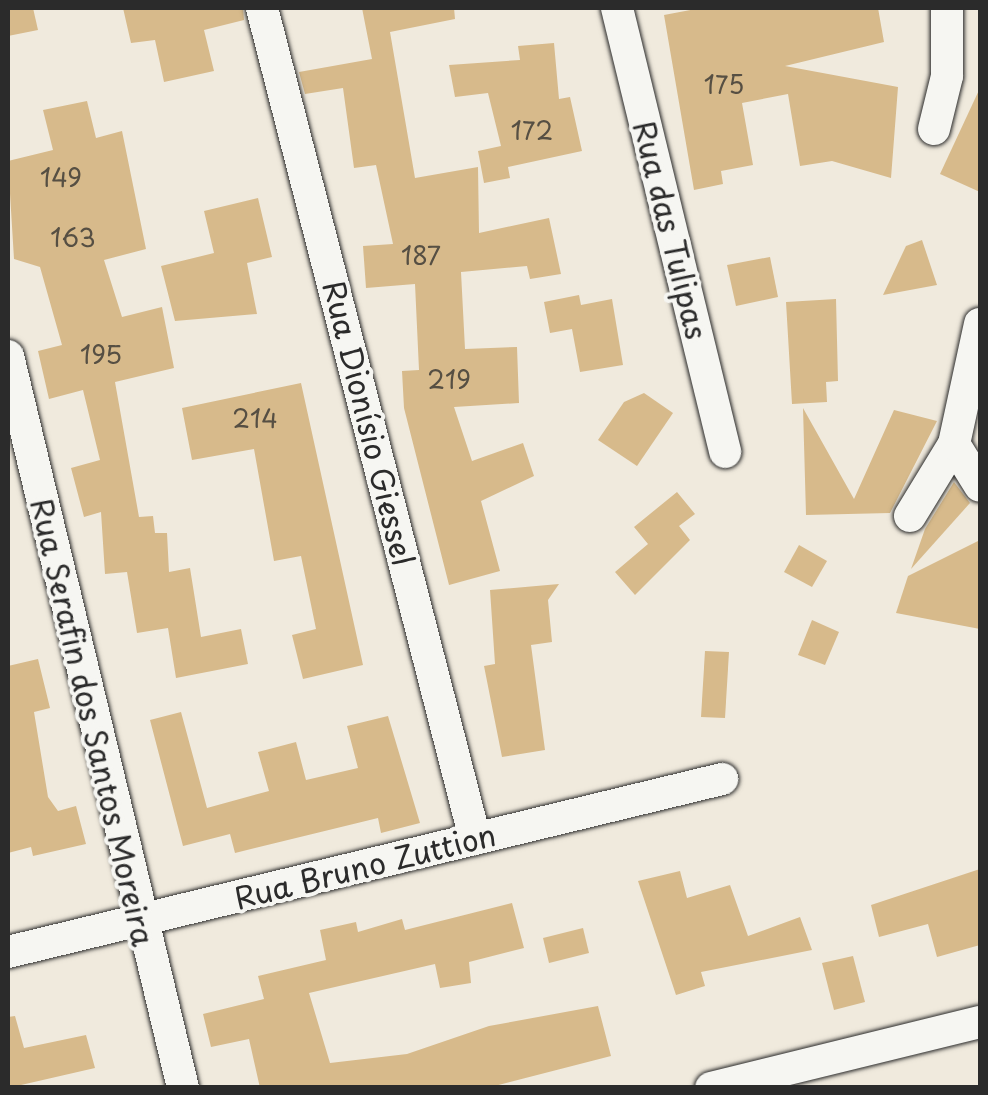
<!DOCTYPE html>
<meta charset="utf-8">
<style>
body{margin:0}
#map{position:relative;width:988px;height:1095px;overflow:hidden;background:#f0eadd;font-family:"Playpen Sans",sans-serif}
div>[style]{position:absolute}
.building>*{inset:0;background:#d7ba8b}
.roads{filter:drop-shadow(0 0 2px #2b2b2b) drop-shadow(0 0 2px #2b2b2b)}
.minor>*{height:32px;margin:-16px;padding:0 16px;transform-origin:16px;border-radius:16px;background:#f6f6f2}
span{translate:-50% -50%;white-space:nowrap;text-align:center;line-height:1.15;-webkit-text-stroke:8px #f6f6f2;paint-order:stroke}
.number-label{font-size:25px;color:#564f43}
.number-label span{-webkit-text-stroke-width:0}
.street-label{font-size:30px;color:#2b2b2b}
.frame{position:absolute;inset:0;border:10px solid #2b2b2b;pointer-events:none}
</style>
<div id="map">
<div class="building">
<div style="clip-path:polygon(8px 8px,33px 8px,38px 30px,8px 36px)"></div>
<div style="clip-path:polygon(123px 8px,243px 8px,244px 20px,204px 30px,214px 71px,164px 82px,155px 40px,131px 43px)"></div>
<div style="clip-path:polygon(362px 8px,454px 8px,455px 19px,390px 32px,415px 178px,478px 167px,479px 233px,549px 218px,561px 274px,530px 279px,527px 266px,461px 272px,465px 349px,517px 347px,519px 403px,454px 407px,472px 461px,523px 443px,534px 476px,481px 501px,500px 571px,449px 585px,404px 408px,402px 371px,419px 370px,415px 284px,366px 288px,363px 246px,393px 244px,376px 165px,354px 168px,343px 88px,305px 94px,299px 72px,372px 59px)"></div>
<div style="clip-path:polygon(701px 8px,878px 8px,884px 42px,785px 66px,898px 87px,891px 178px,832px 161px,800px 166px,788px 94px,742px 103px,753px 165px,721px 171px,723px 184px,694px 190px,664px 15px)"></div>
<div style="clip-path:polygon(554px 43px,559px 99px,570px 97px,582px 151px,508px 167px,510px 178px,484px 183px,478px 151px,501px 146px,488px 93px,455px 97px,449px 65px,520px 60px,518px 46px)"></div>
<div style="clip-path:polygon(980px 88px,980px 192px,940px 174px)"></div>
<div style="clip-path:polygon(87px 101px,96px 138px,122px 131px,146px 249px,104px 260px,122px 317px,162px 307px,174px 368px,115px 382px,139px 517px,153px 516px,155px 533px,167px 533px,169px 572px,190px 568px,201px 637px,241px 629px,248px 664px,176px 678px,168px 628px,137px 633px,127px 572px,105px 574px,101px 512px,84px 517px,71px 468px,100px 460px,83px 390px,49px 399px,38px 351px,62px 345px,40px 267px,14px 259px,8px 161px,53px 150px,43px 110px)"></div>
<div style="clip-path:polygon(258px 198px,272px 257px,247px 263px,257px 314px,175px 321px,161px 266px,214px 253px,204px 211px)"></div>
<div style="clip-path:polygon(922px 240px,937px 285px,883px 295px,906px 246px)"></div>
<div style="clip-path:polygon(770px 257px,778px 297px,736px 306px,727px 265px)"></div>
<div style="clip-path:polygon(579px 295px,581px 305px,612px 299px,623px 365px,580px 372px,572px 329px,550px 333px,544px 302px)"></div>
<div style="clip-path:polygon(836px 299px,838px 381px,826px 382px,827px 402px,792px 404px,786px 302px)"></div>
<div style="clip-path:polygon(301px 383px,363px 665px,303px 679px,292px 635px,316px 629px,301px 556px,274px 561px,254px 449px,192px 460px,182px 408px)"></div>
<div style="clip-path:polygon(644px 393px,673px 413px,637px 466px,598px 440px,624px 402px)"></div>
<div style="clip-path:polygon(803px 408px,854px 499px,894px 410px,937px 421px,890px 513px,806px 515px)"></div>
<div style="clip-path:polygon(954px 482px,970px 503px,911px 569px,925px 529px)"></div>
<div style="clip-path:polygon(677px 492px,695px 514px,679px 526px,690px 540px,635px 595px,615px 572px,648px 544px,634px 527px)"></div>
<div style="clip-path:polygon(980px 540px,980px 629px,896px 613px,908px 576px)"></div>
<div style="clip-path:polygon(799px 545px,827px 561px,812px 587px,784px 572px)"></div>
<div style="clip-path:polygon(559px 584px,548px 600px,552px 642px,531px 645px,545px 750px,502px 757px,484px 666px,495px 664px,490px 590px)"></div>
<div style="clip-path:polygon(812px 620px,839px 632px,825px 665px,798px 655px)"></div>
<div style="clip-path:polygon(705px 651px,729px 652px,725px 718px,701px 717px)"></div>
<div style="clip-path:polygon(38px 659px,50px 708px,34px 712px,48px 797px,58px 811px,76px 806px,86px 844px,33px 856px,31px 847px,8px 853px,8px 666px)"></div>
<div style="clip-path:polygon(181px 712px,207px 808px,269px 791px,258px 752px,296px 742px,306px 780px,358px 768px,347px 726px,388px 716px,420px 823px,381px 833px,378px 818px,235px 853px,230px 834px,183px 846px,150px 720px)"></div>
<div style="clip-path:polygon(980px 869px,980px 945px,937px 957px,928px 924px,879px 937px,871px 905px)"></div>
<div style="clip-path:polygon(680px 871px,687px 898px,730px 885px,748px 936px,800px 917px,812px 950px,701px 972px,705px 986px,676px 995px,638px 881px)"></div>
<div style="clip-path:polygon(512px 903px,524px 948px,469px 962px,471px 983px,440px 988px,435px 964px,309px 993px,330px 1063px,407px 1054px,489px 1026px,598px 1006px,611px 1056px,487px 1088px,260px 1088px,249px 1039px,211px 1047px,203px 1014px,264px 999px,258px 976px,326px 960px,320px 930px,356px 922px,358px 932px,402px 919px,405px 930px)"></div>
<div style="clip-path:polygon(583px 928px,589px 953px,549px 963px,543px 938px)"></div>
<div style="clip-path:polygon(853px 956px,865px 1002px,834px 1010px,822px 963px)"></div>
<div style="clip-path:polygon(15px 1016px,24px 1048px,86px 1035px,95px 1068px,8px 1088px,8px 1017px)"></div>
</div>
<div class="roads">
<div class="minor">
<div style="left:262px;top:8px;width:858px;rotate:75.62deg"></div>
<div style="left:617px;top:8px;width:457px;rotate:76.3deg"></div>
<div style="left:934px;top:129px;width:55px;rotate:-76.2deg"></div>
<div style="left:947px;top:76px;width:68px;rotate:-90deg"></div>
<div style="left:8px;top:356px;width:753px;rotate:76.55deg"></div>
<div style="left:954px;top:444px;width:49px;rotate:58.2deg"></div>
<div style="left:910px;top:516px;width:84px;rotate:-58.6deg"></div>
<div style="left:954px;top:444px;width:123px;rotate:-77.8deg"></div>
<div style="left:8px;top:952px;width:735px;rotate:-13.62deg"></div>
<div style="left:711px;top:1088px;width:277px;rotate:-13.8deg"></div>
</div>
</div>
<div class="number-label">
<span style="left:724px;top:84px">175</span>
<span style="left:532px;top:130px">172</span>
<span style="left:61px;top:177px">149</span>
<span style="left:73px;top:237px">163</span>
<span style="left:421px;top:255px">187</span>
<span style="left:101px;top:354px">195</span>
<span style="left:449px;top:379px">219</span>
<span style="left:255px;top:418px">214</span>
</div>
<div class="street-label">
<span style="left:671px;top:230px;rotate:76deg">Rua das Tulipas</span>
<span style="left:369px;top:423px;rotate:76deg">Rua Dionísio Giessel</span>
<span style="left:93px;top:722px;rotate:77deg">Rua Serafin dos Santos Moreira</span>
<span style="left:365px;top:866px;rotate:-14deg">Rua Bruno Zuttion</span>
</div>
<div class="frame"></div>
</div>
